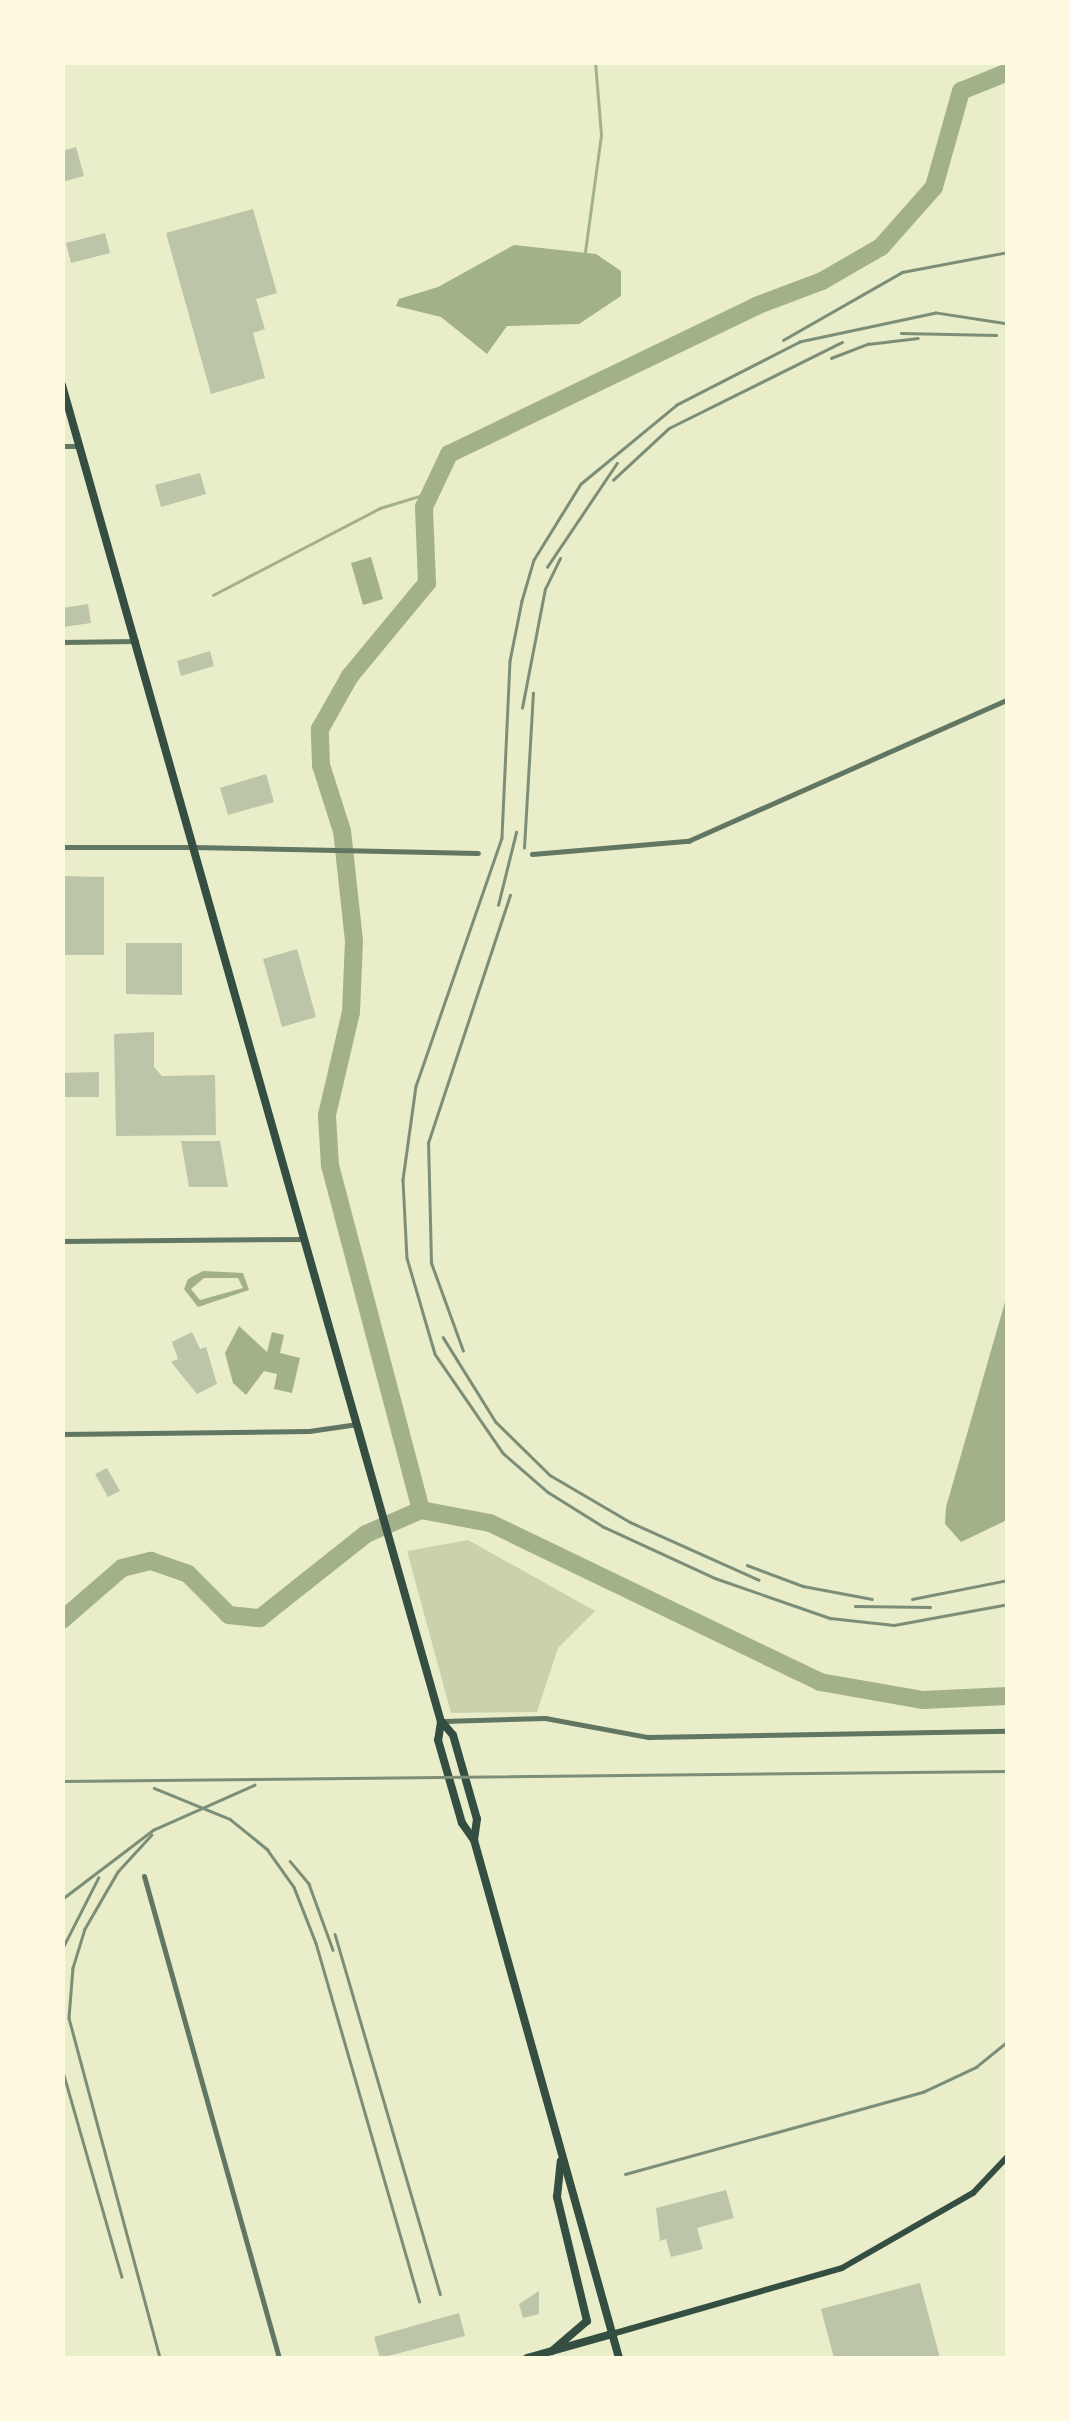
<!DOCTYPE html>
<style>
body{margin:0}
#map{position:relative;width:1070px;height:2421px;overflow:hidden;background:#e9edc9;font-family:Poppins,sans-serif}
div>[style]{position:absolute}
.green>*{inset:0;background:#cad2ad}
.water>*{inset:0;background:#a3b18a}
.stream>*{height:2.5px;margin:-1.25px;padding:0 1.25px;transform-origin:1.25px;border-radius:1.25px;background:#a3b18a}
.river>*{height:18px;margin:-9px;padding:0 9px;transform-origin:9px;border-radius:9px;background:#a3b18a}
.building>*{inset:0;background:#bcc5a7}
.minor>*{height:5px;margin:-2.5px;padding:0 2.5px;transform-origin:2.5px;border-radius:2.5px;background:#617663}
.tertiary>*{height:5px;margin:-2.5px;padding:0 2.5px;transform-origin:2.5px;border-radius:2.5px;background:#617663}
.secondary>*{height:6px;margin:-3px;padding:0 3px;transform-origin:3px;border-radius:3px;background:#344e41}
.primary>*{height:8px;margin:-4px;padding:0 4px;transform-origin:4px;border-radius:4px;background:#344e41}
.rail>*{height:2.5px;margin:-1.25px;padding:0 1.25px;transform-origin:1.25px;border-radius:1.25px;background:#7c8e77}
span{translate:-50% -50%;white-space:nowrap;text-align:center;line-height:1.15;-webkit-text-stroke:10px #fefae0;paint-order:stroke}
.frame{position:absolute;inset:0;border:65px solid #fefae0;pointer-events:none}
</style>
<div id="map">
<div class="green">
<div style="clip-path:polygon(468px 1540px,595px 1611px,558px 1648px,537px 1712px,451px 1713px,407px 1551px)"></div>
</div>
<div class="water">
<div style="clip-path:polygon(514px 245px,596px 254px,621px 271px,621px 296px,579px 324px,507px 326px,487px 354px,441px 317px,396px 306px,399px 299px,438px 287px)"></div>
<div style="clip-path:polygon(371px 557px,383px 599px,363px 605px,351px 563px)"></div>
<div style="clip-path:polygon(evenodd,203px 1271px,243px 1273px,249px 1290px,198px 1307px,184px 1289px,188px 1279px,203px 1271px,204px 1278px,238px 1278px,243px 1288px,200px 1300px,191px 1289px,204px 1278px)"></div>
<div style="clip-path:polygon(1007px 1295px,1007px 1520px,961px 1542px,945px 1524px,946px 1507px)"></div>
<div style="clip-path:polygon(239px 1326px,267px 1352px,272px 1332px,284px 1335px,280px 1353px,300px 1358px,292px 1393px,274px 1389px,277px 1374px,264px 1371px,246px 1395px,233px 1383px,225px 1353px)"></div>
</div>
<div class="stream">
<div style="left:585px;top:252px;width:118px;rotate:-82.2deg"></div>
<div style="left:601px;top:135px;width:73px;rotate:-94.7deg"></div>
<div style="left:213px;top:595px;width:188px;rotate:-27.5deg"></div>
<div style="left:380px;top:508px;width:48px;rotate:-16.9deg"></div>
</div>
<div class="river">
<div style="left:421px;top:1510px;width:356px;rotate:-104.8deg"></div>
<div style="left:330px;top:1166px;width:51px;rotate:-93.4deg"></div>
<div style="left:327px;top:1115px;width:106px;rotate:-76.9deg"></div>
<div style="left:351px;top:1012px;width:71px;rotate:-87.6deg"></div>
<div style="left:354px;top:941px;width:111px;rotate:-96.2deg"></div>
<div style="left:342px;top:831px;width:69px;rotate:-107.7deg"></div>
<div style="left:321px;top:765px;width:36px;rotate:-92deg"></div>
<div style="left:320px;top:729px;width:61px;rotate:-60.5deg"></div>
<div style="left:350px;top:676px;width:121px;rotate:-50.4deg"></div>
<div style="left:427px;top:583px;width:76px;rotate:-92.3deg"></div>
<div style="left:424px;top:507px;width:59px;rotate:-64.7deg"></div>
<div style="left:449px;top:454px;width:341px;rotate:-25.7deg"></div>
<div style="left:756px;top:306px;width:71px;rotate:-20.7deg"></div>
<div style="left:822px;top:281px;width:68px;rotate:-30deg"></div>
<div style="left:881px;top:247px;width:80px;rotate:-48.5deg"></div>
<div style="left:934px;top:187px;width:100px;rotate:-74.3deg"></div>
<div style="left:961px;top:91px;width:51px;rotate:-22deg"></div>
<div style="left:421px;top:1510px;width:70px;rotate:10.7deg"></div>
<div style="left:490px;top:1523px;width:366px;rotate:25.7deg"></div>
<div style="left:820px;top:1682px;width:105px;rotate:9.9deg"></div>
<div style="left:923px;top:1700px;width:85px;rotate:-2.7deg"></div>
<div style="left:62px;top:1620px;width:79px;rotate:-40.9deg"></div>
<div style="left:122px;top:1568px;width:30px;rotate:-14deg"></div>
<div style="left:151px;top:1561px;width:39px;rotate:19deg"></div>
<div style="left:188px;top:1574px;width:58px;rotate:45deg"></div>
<div style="left:229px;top:1615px;width:31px;rotate:6deg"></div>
<div style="left:260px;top:1618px;width:135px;rotate:-38.4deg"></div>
<div style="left:366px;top:1534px;width:60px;rotate:-23.6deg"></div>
</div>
<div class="building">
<div style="clip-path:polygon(76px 147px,84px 176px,62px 182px,62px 151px)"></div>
<div style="clip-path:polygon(253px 209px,277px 293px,256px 299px,265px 329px,253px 333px,265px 378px,211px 394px,166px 233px)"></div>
<div style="clip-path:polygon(105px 233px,110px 253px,71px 263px,66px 243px)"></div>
<div style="clip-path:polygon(200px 473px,206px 494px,161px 507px,155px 485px)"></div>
<div style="clip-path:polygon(88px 604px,91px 623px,63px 627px,62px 608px)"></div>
<div style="clip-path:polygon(210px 651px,214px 666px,181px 676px,177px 661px)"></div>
<div style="clip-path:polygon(266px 774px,274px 802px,228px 815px,220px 788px)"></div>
<div style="clip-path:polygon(62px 876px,104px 877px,104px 955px,62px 955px)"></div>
<div style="clip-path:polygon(126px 943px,182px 943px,182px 995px,126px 994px)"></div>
<div style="clip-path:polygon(297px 949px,316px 1017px,282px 1027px,263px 959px)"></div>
<div style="clip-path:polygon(154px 1032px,154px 1067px,162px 1076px,215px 1075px,216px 1135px,116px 1136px,114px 1034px)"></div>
<div style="clip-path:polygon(99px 1072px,99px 1097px,62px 1097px,62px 1073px)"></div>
<div style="clip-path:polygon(181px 1141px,220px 1141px,228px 1187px,189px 1187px)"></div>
<div style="clip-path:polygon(192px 1332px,200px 1349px,206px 1347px,217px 1384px,197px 1394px,171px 1362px,178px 1359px,172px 1342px)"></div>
<div style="clip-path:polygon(107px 1468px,120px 1491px,108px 1497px,95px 1474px)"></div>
<div style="clip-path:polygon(726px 2190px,734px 2218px,697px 2228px,703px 2249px,671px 2257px,666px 2239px,660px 2241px,656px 2208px)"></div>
<div style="clip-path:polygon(920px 2283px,940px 2358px,834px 2358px,821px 2309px)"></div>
<div style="clip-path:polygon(539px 2291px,539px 2314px,523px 2318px,519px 2304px)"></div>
<div style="clip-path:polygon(459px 2313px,465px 2336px,380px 2358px,374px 2337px)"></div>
</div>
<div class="minor">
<div style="left:62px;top:446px;width:18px"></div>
<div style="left:62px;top:642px;width:74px;rotate:-0.8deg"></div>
<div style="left:194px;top:847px;width:284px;rotate:1.2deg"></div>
<div style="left:532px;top:854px;width:157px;rotate:-4.8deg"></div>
<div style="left:688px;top:841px;width:350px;rotate:-23.9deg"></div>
<div style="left:62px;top:1241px;width:243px;rotate:-0.5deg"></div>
<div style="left:444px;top:1721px;width:101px;rotate:-1.7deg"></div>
<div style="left:545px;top:1718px;width:105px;rotate:10.5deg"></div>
<div style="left:648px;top:1737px;width:360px;rotate:-1deg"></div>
<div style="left:144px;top:1876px;width:501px;rotate:74.35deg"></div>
</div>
<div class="tertiary">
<div style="left:62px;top:847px;width:129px"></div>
<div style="left:62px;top:1434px;width:247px;rotate:-0.7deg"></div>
<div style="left:309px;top:1431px;width:49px;rotate:-8.3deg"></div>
</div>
<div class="secondary">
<div style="left:612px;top:2334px;width:239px;rotate:-16deg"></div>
<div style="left:842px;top:2268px;width:151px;rotate:-29.8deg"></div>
<div style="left:973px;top:2193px;width:51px;rotate:-46.6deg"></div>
</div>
<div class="primary">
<div style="left:62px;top:385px;width:1390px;rotate:74.17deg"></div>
<div style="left:441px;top:1722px;width:18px;rotate:99deg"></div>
<div style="left:438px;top:1740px;width:86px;rotate:73.9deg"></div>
<div style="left:462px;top:1823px;width:21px;rotate:55deg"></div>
<div style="left:474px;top:1840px;width:538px;rotate:74.36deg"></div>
<div style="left:442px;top:1722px;width:17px;rotate:50deg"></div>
<div style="left:453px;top:1735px;width:87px;rotate:74.1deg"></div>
<div style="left:477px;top:1819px;width:21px;rotate:98deg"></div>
<div style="left:552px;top:2351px;width:46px;rotate:-40.6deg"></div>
<div style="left:587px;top:2321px;width:128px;rotate:-103.6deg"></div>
<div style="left:557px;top:2197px;width:36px;rotate:-84deg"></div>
<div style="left:527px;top:2358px;width:88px;rotate:-15.8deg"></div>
</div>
<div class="rail">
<div style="left:1008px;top:324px;width:73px;rotate:-171.3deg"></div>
<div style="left:936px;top:313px;width:139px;rotate:168deg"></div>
<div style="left:800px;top:342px;width:138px;rotate:152.9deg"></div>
<div style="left:677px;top:405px;width:124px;rotate:140.5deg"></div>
<div style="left:581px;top:484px;width:89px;rotate:121.7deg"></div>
<div style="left:534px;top:560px;width:43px;rotate:106.3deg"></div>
<div style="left:522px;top:601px;width:61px;rotate:101.3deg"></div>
<div style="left:510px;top:661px;width:177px;rotate:92.6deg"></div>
<div style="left:502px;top:838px;width:262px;rotate:109.1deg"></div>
<div style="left:416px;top:1086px;width:95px;rotate:97.9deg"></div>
<div style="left:403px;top:1180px;width:78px;rotate:87.1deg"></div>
<div style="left:407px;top:1258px;width:100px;rotate:73.7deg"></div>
<div style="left:435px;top:1354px;width:120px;rotate:55.5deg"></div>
<div style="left:503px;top:1453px;width:60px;rotate:40.9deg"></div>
<div style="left:548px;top:1492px;width:66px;rotate:32deg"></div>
<div style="left:604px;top:1527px;width:122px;rotate:24.7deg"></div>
<div style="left:715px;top:1578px;width:122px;rotate:19.2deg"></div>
<div style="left:830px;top:1618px;width:64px;rotate:6.2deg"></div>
<div style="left:894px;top:1625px;width:116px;rotate:-10.4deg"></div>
<div style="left:901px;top:333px;width:95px;rotate:1.2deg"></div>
<div style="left:783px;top:340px;width:137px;rotate:-29.7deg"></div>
<div style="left:902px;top:272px;width:108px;rotate:-10.7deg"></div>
<div style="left:831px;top:358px;width:40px;rotate:-21deg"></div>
<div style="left:868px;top:344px;width:50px;rotate:-6.8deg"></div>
<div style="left:613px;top:480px;width:76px;rotate:-42.9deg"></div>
<div style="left:669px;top:428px;width:193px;rotate:-26.4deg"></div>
<div style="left:547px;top:567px;width:125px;rotate:-56.1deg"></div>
<div style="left:522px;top:708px;width:121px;rotate:-79.1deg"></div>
<div style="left:545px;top:589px;width:34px;rotate:-64deg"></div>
<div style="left:524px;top:848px;width:155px;rotate:-86.7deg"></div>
<div style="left:498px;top:905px;width:75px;rotate:-76.1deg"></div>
<div style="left:443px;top:1337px;width:100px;rotate:58.1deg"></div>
<div style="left:496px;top:1422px;width:76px;rotate:44.5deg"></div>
<div style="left:550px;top:1475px;width:93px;rotate:30.4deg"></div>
<div style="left:630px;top:1522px;width:141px;rotate:24.2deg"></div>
<div style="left:463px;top:1351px;width:94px;rotate:-110deg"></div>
<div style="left:431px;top:1263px;width:120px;rotate:-91.4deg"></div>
<div style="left:428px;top:1143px;width:261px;rotate:-71.7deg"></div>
<div style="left:747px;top:1565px;width:60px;rotate:20.6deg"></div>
<div style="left:803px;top:1586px;width:70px;rotate:10.7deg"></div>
<div style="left:912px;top:1599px;width:98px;rotate:-11.2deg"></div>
<div style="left:855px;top:1606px;width:75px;rotate:0.8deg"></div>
<div style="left:62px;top:1781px;width:946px;rotate:-0.61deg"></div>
<div style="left:154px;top:1788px;width:82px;rotate:22.2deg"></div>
<div style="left:230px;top:1819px;width:48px;rotate:39deg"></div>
<div style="left:267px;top:1849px;width:47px;rotate:54.6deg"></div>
<div style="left:294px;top:1887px;width:60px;rotate:68.6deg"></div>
<div style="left:316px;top:1943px;width:373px;rotate:73.9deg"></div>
<div style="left:152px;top:1835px;width:50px;rotate:132.6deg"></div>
<div style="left:118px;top:1872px;width:66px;rotate:120.1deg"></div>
<div style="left:85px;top:1929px;width:41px;rotate:107.1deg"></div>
<div style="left:73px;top:1968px;width:50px;rotate:94.6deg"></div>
<div style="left:69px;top:2018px;width:352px;rotate:75deg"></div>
<div style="left:290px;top:1861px;width:30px;rotate:50deg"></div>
<div style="left:309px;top:1884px;width:70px;rotate:70deg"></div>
<div style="left:62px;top:1899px;width:114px;rotate:-37.2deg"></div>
<div style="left:153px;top:1830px;width:111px;rotate:-24deg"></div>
<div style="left:335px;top:1934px;width:375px;rotate:73.7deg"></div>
<div style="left:62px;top:1949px;width:80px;rotate:-63.1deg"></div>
<div style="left:62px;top:2068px;width:217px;rotate:74deg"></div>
<div style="left:625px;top:2174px;width:309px;rotate:-15.4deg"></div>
<div style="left:923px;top:2092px;width:59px;rotate:-25.3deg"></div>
<div style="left:976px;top:2067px;width:41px;rotate:-39.1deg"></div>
</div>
<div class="frame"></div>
</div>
